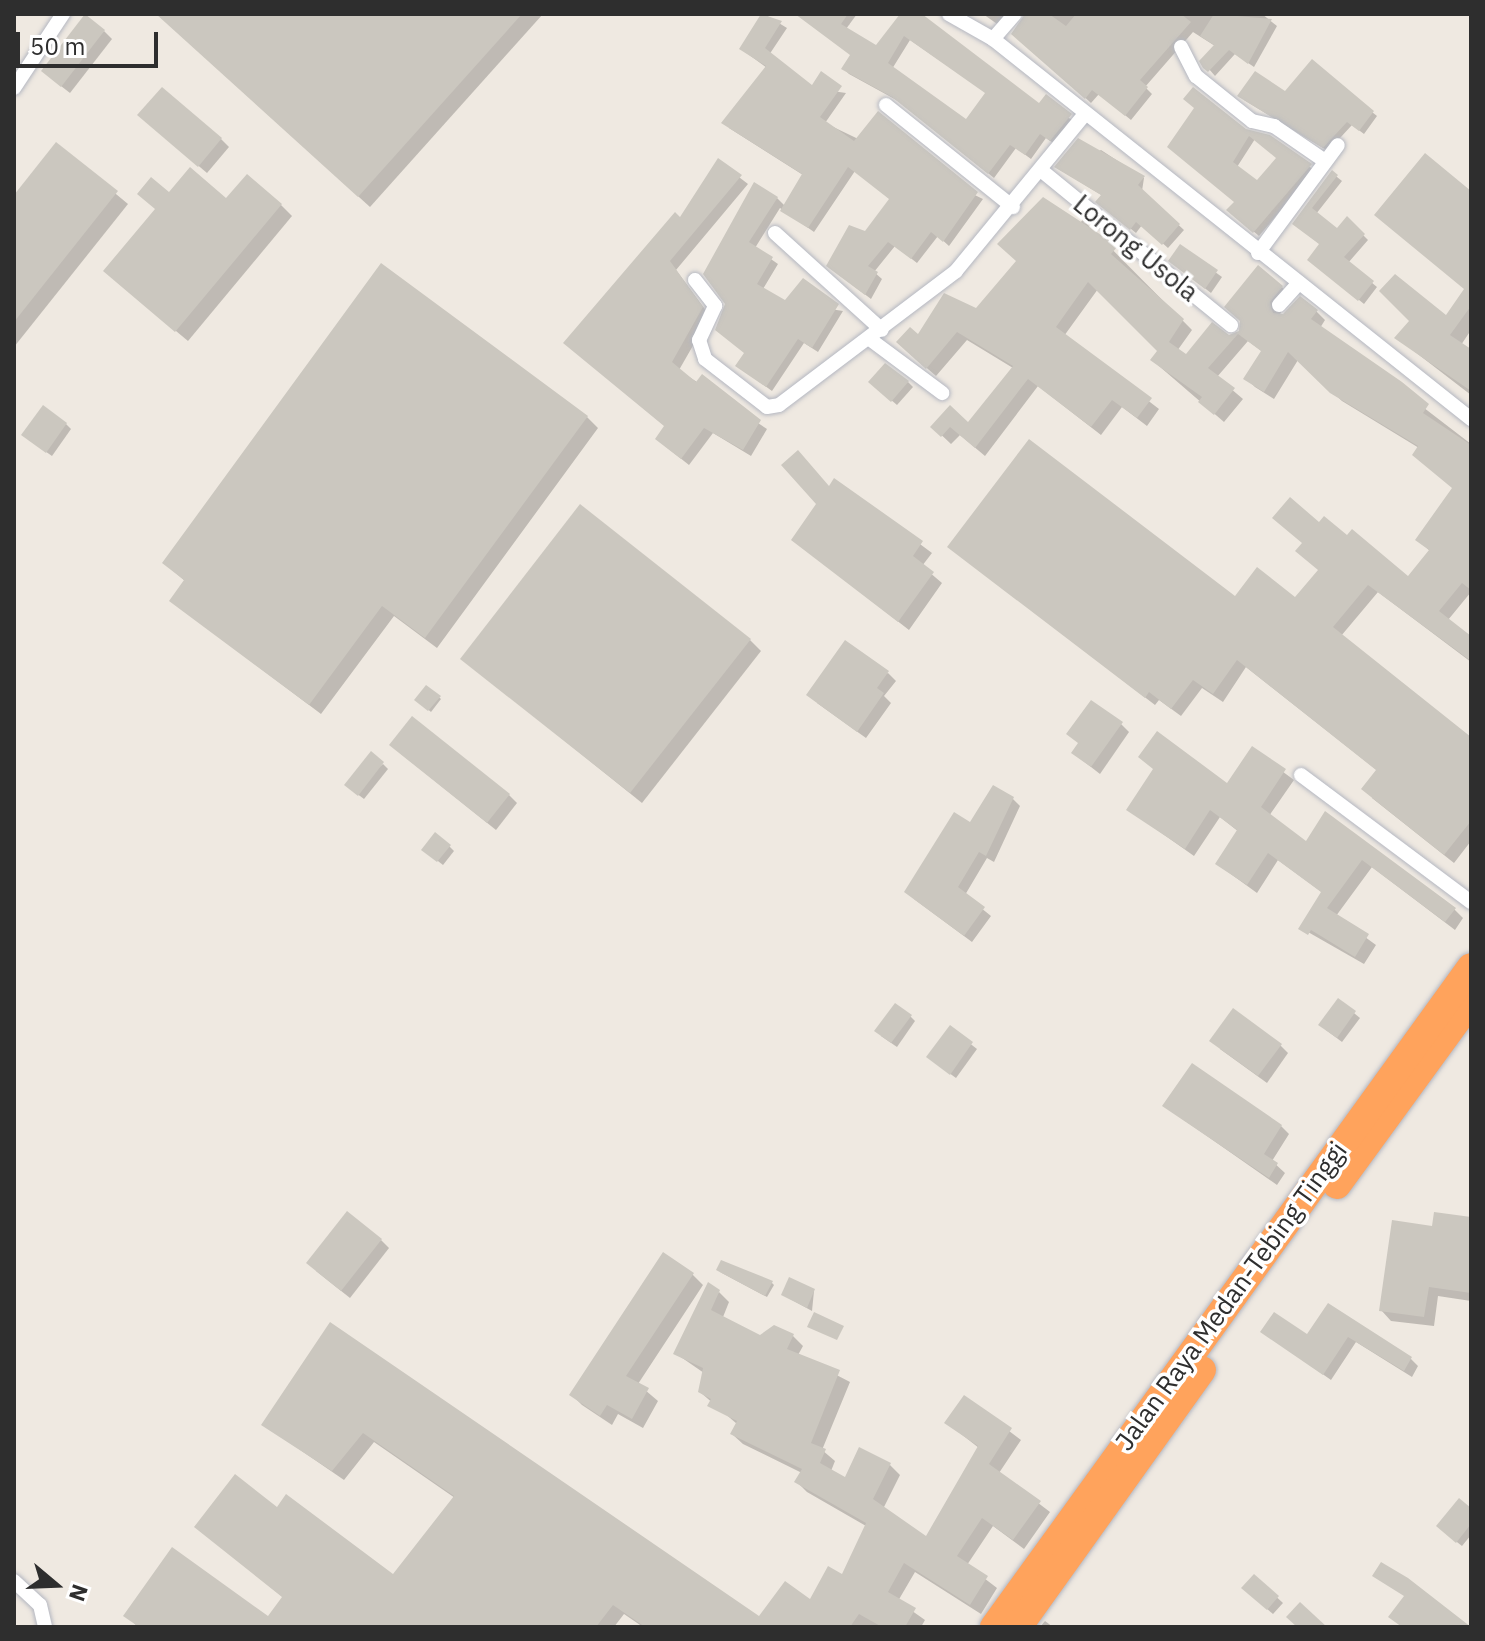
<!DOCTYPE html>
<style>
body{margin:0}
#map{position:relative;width:1485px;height:1641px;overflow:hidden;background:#efe9e1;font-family:"IBM Plex Sans",sans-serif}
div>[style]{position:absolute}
.shadow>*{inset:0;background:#0003}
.building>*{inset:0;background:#cbc7bf}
.roads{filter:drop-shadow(0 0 2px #b4b7c1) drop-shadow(0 0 2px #b4b7c1)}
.street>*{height:14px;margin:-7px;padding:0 7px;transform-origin:7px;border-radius:7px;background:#fff}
.highway>*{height:28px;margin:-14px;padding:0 14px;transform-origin:14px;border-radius:14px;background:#ffa35c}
span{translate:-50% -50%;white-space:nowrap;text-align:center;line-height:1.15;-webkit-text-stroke:7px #fff;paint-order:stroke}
.street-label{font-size:26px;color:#2e2e2e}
.frame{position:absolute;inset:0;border:16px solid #2e2e2e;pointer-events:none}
.north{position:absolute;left:16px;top:1545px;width:80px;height:80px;-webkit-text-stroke:6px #fff;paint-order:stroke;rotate:109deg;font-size:22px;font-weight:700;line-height:32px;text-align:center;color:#2e2e2e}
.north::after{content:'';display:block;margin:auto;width:28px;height:36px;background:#2e2e2e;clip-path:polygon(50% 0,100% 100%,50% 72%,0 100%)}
.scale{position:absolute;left:16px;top:32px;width:142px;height:36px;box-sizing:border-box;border:4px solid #2e2e2e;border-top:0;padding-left:10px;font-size:24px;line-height:28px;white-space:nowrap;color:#2e2e2e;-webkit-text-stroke:6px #fff;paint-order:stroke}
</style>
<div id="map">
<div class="shadow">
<div style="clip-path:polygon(157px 14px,543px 14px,370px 207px)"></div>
<div style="clip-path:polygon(764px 14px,787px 28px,769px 55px,812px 88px,846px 93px,825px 123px,983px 199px,949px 246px,938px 236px,917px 263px,895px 246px,874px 272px,882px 279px,871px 299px,834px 271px,891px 200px,855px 171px,814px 232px,780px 208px,755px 248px,778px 264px,763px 289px,786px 302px,843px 311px,818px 352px,804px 343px,772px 391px,737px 366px,746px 354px,727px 304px,706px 274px,777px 198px,785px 206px,803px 175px,729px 128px,767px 68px,741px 49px)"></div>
<div style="clip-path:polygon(evenodd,806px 14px,857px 14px,846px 29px,877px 47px,902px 14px,919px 14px,1039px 106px,1076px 121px,1056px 145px,1046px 138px,1031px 159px,1016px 148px,994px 178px,900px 102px,849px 74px,844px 69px,852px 55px,806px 14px,910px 40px,987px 93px,967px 122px,892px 69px,910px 40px)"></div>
<div style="clip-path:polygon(983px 14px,1008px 14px,1000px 26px)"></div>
<div style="clip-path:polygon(1036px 14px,1262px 14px,1277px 26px,1254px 67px,1235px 54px,1215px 76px,1202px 61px,1215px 46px,1193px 32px,1145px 87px,1152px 94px,1131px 120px,1099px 94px,1091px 103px,1019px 37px)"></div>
<div style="clip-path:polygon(104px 31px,112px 39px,70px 93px,52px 79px)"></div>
<div style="clip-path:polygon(1286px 94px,1372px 112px,1377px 116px,1364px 134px,1352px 125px,1328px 151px,1244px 100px)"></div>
<div style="clip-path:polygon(148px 123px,221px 139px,229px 147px,207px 173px)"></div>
<div style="clip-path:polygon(evenodd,1245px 131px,1315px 170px,1259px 236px,1234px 215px,1237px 202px,1169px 147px,1245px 131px,1255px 139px,1279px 159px,1257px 183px,1237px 167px,1255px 139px)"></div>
<div style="clip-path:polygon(57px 145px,128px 204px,14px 347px,14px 198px)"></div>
<div style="clip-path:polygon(1101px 150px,1144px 178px,1142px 191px,1184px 230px,1168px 248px,1142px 225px,1136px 233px,1103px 206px,1103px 196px,1062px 171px)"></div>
<div style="clip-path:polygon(718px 161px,748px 184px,676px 270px,710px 316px,679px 370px,767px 429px,751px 456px,713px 433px,689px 465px,665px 446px,666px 427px,573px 350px,681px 220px)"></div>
<div style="clip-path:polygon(1332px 173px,1342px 181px,1316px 214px,1337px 231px,1347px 219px,1368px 240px,1348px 263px,1377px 287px,1364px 304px,1315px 264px,1321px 245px,1299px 228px)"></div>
<div style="clip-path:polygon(1471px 194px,1471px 330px,1461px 345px,1471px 352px,1471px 395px,1397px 338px,1446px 318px,1466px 290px)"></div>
<div style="clip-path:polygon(169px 195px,281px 205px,292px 216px,188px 341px,117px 282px)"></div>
<div style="clip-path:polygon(1083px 220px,1192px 330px,1177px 351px,1186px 357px,1241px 332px,1282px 287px,1290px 296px,1279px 316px,1316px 311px,1325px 320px,1320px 328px,1471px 444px,1471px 592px,1448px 620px,1471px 638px,1471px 662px,1378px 592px,1341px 636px,1471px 739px,1471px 841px,1454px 863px,1372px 798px,1378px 771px,1246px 667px,1223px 702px,1202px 688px,1181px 716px,1159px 700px,1155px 705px,959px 555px,1235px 599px,1296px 600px,1320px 571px,1320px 525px,1409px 579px,1431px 552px,1417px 539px,1454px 489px,1419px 448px,1342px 401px,1298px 360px,1274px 399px,1255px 387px,1246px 378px,1263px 352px,1248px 341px,1217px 377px,1243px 399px,1224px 422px,1152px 360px,1160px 350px,1098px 289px,1064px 336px,1159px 409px,1147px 426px,1122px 407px,1101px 435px,1038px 386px,985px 456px,960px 435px,951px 444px,933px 427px,968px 425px,1013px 368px,967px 340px,936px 376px,907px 351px,918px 337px,976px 311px)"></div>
<div style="clip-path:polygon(1181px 247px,1222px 277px,1211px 293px,1176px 266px)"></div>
<div style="clip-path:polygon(908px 382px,913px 387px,897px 405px,876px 387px)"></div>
<div style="clip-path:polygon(587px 417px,598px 428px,437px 648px,394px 616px,321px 714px,171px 601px,185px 581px,164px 563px)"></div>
<div style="clip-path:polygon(66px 424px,71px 429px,52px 456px,29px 440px)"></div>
<div style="clip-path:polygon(835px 481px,932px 553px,922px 566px,942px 583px,909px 630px,793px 540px)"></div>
<div style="clip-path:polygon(750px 640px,761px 651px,642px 803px,463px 659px)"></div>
<div style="clip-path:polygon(888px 673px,896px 681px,884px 696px,891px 703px,866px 738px,817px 703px)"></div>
<div style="clip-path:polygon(427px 687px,441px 699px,431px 712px,417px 700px)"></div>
<div style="clip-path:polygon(1121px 724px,1129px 732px,1100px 774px,1073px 753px)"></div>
<div style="clip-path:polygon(1252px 749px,1294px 780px,1269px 816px,1307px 844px,1326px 814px,1454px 909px,1463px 918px,1455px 930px,1372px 867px,1336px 916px,1376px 945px,1364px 964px,1301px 928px,1323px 893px,1278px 860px,1257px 893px,1217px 864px,1239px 832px,1220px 817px,1194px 856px,1129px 810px,1228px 786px)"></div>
<div style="clip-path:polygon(400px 753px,509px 795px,517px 803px,496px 830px)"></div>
<div style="clip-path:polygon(383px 764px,388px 769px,364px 799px,352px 790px)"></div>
<div style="clip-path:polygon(1012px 798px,1020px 806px,994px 862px,987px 858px,965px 895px,991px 916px,972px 942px,914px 899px,970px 825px)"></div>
<div style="clip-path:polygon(449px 846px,454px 851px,443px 865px,429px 854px)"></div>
<div style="clip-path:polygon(1338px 1000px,1360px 1018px,1342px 1042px,1326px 1030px)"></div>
<div style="clip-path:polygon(910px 1016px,915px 1021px,897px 1047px,881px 1036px)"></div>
<div style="clip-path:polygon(950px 1028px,977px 1049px,956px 1078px,934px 1062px)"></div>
<div style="clip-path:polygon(1280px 1045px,1288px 1053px,1267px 1083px,1220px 1049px)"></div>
<div style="clip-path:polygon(1164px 1106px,1281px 1126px,1289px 1134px,1272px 1161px,1285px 1173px,1277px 1185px)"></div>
<div style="clip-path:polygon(1471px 1219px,1471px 1301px,1438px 1296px,1434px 1326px,1391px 1321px,1381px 1310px)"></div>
<div style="clip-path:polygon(381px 1240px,389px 1248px,350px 1298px,316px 1271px)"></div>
<div style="clip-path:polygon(720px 1272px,772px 1283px,774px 1285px,767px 1297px)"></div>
<div style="clip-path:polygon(692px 1274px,703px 1285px,638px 1384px,658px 1401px,643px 1428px,618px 1414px,612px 1425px,582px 1405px,572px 1395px)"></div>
<div style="clip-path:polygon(814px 1291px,812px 1311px,783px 1295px)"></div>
<div style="clip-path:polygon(719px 1292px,729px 1302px,723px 1317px,761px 1337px,793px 1336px,803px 1346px,798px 1355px,850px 1382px,822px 1450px,835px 1461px,831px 1471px,845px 1479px,890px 1465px,900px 1475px,883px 1509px,927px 1539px,979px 1448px,947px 1423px,964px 1397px,1021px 1440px,999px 1473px,1050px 1512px,1024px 1549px,993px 1526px,967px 1565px,997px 1588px,981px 1614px,915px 1572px,898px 1601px,925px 1620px,921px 1627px,643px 1627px,624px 1614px,614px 1627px,138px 1627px,126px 1615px,268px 1619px,284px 1598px,196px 1527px,278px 1510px,393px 1577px,455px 1498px,374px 1442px,344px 1480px,264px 1425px,331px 1324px,760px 1619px,810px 1602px,843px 1577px,866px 1526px,807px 1492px,797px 1482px,802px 1473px,743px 1444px,732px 1434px,737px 1424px,700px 1392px,704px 1373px,675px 1353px)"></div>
<div style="clip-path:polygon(1329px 1305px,1411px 1359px,1418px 1366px,1412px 1377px,1356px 1342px,1331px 1380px,1263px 1332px,1308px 1337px)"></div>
<div style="clip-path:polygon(1471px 1511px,1471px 1535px,1462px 1546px,1443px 1531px)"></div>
<div style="clip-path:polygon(1254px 1576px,1283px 1603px,1273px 1614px,1249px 1593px)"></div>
<div style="clip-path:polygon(1045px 1621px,1053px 1627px,1040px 1627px)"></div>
</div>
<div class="building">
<div style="clip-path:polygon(85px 14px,105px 30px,61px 87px,41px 71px)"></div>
<div style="clip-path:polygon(156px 14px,522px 14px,358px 197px)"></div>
<div style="clip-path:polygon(761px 14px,782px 21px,765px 48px,812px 85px,821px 71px,842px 86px,820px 117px,854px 141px,878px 111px,978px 192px,943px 242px,931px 232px,911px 259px,888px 242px,868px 266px,878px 272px,865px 295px,826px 266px,849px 225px,865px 231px,889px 199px,848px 167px,808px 228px,780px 211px,802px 174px,721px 123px,766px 66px,739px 49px)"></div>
<div style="clip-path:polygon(evenodd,795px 14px,848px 14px,841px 24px,876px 45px,900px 14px,922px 14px,1039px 103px,1046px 94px,1072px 114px,1050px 141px,1040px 134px,1025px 155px,1010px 145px,988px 174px,892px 97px,841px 69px,850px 55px,795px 14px,904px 36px,985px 93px,966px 119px,888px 63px,904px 36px)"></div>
<div style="clip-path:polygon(1025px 14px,1049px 14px,1066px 26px,1076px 14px,1181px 14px,1191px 22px,1140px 80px,1148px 87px,1125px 116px,1092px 90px,1085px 99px,1011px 34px)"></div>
<div style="clip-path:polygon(1214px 14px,1272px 19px,1248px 64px,1229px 50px,1208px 72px,1203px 68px,1199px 61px,1214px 45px,1200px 36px)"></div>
<div style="clip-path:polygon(1312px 59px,1374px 111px,1359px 131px,1347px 122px,1323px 148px,1237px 96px,1255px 71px,1285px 91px)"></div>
<div style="clip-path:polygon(162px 87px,222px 138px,198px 167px,137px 115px)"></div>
<div style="clip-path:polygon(evenodd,1193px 87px,1246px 129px,1270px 135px,1312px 164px,1253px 233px,1226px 210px,1234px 202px,1167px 147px,1194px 108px,1183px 99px,1193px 87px,1249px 136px,1276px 158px,1257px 180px,1233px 162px,1249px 136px)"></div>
<div style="clip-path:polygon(1078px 138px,1145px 176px,1138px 185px,1180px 224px,1162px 245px,1136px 222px,1130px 230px,1095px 202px,1101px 195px,1054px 167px)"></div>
<div style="clip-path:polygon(56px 142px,118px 191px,14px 322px,14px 195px)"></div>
<div style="clip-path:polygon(1425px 153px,1471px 191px,1471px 306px,1450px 335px,1471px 349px,1471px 391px,1394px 338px,1409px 321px,1379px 291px,1395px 274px,1446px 315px,1464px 289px,1374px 215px)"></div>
<div style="clip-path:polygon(718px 158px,742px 175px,670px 261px,703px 307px,672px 362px,696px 382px,702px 374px,761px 420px,743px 450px,704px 428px,681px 459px,655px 439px,664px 426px,563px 343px,675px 212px,680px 217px)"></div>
<div style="clip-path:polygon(190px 167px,226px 198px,247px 174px,282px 204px,175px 332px,103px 271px,155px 209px,137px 194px,151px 177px,169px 192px)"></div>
<div style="clip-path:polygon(1332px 170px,1338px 175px,1312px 208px,1337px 228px,1347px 216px,1365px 234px,1344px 257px,1374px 281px,1358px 301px,1307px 260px,1319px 244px,1292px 224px)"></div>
<div style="clip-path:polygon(754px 182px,778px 197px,749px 242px,773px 257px,757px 284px,785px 300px,803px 278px,839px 304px,812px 348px,798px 339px,766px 387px,735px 366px,744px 353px,715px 330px,725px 304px,703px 274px)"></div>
<div style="clip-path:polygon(1043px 197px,1118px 246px,1111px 254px,1184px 319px,1169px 342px,1186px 354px,1212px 322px,1229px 335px,1239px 331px,1240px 321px,1224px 307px,1258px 265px,1283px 286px,1270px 302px,1273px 313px,1283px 314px,1300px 296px,1318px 310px,1311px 319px,1402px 382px,1429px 404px,1423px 413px,1471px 445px,1471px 590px,1462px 583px,1439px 611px,1471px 636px,1471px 661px,1368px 585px,1333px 627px,1471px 737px,1471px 821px,1444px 855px,1361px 789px,1376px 770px,1237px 660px,1213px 694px,1193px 680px,1171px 709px,1149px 692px,1145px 698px,947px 547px,1029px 439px,1235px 596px,1257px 567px,1295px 597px,1318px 570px,1295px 551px,1302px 543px,1272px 518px,1290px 497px,1319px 522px,1324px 516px,1347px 535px,1352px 529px,1408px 576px,1429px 550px,1415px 540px,1452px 488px,1412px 455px,1418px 446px,1330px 393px,1288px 352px,1264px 392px,1243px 379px,1261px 351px,1238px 334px,1208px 368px,1235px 388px,1214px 415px,1198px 402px,1202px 397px,1150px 360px,1157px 351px,1088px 282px,1056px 327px,1152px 398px,1137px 418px,1112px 400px,1091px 427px,1028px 379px,975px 448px,950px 427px,941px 437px,930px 427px,950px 405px,968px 422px,1013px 366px,957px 332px,926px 369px,896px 342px,910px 327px,918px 334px,944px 293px,976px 308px,1016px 261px,997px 244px)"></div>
<div style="clip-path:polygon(1180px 244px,1218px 270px,1205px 289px,1168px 261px)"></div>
<div style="clip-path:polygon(381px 263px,588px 416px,425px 638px,382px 606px,309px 705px,169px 601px,184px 580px,162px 563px)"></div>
<div style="clip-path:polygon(885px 363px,909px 381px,891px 402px,868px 382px)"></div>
<div style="clip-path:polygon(43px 405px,67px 423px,46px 453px,21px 435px)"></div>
<div style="clip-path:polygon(798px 450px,829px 486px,834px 478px,923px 541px,913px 556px,934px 572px,898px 622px,791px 540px,816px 504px,781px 465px)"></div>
<div style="clip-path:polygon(580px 504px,751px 639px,630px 793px,460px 659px)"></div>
<div style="clip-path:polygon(845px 640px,889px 671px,877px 688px,884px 693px,857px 732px,806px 695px)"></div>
<div style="clip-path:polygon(426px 685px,441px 696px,428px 711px,414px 700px)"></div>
<div style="clip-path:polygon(1091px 700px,1123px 722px,1091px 767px,1071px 753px,1078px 743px,1066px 734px)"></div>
<div style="clip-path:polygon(412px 716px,510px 794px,487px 823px,389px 745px)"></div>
<div style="clip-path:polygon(1157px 731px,1227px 783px,1252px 746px,1286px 769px,1261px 807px,1306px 841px,1325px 811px,1456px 908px,1445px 922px,1362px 860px,1327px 908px,1369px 934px,1355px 957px,1311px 930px,1308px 935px,1298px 929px,1321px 892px,1268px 853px,1247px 885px,1215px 864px,1237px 830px,1210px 810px,1185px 849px,1126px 810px,1153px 769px,1138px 757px)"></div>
<div style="clip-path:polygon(371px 751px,384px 762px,358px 796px,344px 785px)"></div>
<div style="clip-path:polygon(993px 785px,1014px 797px,986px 856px,979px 852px,958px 887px,985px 907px,964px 936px,904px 892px,954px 812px,970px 822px)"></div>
<div style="clip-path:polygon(435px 832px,451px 845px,437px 862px,421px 850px)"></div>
<div style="clip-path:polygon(1338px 998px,1356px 1011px,1337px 1038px,1318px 1025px)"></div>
<div style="clip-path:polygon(895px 1003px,912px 1015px,891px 1043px,874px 1031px)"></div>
<div style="clip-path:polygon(1233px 1008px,1282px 1044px,1258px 1076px,1209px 1041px)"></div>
<div style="clip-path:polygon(950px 1025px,973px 1042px,950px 1075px,926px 1057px)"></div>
<div style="clip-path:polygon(1192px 1063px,1282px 1125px,1264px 1154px,1278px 1163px,1269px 1178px,1162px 1106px)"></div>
<div style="clip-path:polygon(347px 1211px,382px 1239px,341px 1291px,306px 1263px)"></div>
<div style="clip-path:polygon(1434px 1212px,1471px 1217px,1471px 1293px,1429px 1287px,1424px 1317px,1379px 1311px,1392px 1220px,1432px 1226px)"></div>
<div style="clip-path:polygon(663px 1252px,694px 1273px,626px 1376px,649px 1388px,632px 1419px,607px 1405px,600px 1416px,569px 1395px)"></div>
<div style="clip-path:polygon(721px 1260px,773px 1281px,765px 1296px,716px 1270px)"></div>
<div style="clip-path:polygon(789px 1277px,815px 1289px,807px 1308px,781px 1295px)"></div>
<div style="clip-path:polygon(708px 1282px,720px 1290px,711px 1310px,760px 1335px,774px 1325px,794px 1334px,787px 1349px,840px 1370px,811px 1443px,826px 1449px,820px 1463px,845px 1477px,859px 1447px,891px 1463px,873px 1499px,926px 1536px,978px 1446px,944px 1423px,964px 1395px,1012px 1428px,989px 1464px,1041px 1501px,1013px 1540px,982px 1518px,957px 1556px,988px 1576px,970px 1605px,904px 1563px,888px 1592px,916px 1608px,905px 1627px,882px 1627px,859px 1614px,850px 1627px,645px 1627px,613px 1605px,596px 1627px,139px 1627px,123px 1616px,172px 1547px,268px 1616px,282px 1597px,194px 1527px,235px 1474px,277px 1507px,286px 1494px,393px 1574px,454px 1496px,363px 1433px,332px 1471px,261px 1425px,330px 1322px,759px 1616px,785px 1581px,810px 1599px,828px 1566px,842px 1574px,866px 1523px,794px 1482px,802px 1469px,730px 1434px,737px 1421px,707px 1406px,711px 1399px,698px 1392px,703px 1368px,673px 1354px)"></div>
<div style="clip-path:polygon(1328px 1303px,1412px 1357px,1404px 1371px,1348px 1337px,1323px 1375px,1260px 1332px,1274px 1312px,1307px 1334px)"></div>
<div style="clip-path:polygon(814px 1312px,844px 1326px,837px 1340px,807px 1327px)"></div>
<div style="clip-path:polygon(1459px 1498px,1471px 1508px,1471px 1524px,1456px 1543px,1436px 1526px)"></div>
<div style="clip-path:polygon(1381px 1562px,1408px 1578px,1471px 1627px,1402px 1627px,1388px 1617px,1404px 1596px,1372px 1576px)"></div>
<div style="clip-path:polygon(1254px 1574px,1279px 1596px,1267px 1610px,1241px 1588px)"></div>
<div style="clip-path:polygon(1300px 1602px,1327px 1627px,1297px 1627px,1286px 1617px)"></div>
</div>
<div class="roads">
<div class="street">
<div style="left:949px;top:14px;width:51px;rotate:29.6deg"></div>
<div style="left:993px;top:39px;width:611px;rotate:38.48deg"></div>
<div style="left:993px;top:39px;width:33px;rotate:-49deg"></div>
<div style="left:1181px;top:47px;width:33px;rotate:63deg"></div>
<div style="left:1196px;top:76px;width:72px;rotate:38.8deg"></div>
<div style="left:1252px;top:121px;width:23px;rotate:13deg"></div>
<div style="left:1274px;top:126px;width:62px;rotate:34.5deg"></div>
<div style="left:14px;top:88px;width:89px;rotate:-56.5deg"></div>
<div style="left:886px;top:105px;width:163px;rotate:38.8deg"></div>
<div style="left:1042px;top:171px;width:244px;rotate:39.2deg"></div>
<div style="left:775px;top:233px;width:144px;rotate:42.2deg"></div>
<div style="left:1258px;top:253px;width:134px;rotate:-53.5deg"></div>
<div style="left:695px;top:280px;width:33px;rotate:52deg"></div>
<div style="left:715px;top:306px;width:38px;rotate:115deg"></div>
<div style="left:699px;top:340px;width:20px;rotate:72deg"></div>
<div style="left:705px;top:359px;width:78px;rotate:37.7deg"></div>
<div style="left:767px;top:407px;width:12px;rotate:-9deg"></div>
<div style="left:779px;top:405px;width:222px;rotate:-37.1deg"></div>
<div style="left:956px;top:271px;width:202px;rotate:-50.6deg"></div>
<div style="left:1279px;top:305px;width:30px;rotate:-48deg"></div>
<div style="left:871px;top:340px;width:89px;rotate:36.7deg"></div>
<div style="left:1301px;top:775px;width:212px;rotate:36.8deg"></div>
<div style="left:14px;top:1581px;width:35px;rotate:43deg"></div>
<div style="left:40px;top:1605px;width:23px;rotate:77deg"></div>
</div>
<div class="highway">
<div style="left:1337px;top:1185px;width:228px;rotate:-53.9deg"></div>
<div style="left:994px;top:1627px;width:814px;rotate:-54.14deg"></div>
<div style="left:1018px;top:1627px;width:316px;rotate:-54.4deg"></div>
</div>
</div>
<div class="street-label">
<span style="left:1136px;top:248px;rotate:39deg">Lorong Usola</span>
<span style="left:1231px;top:1296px;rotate:-54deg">Jalan Raya Medan-Tebing Tinggi</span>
</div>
<div class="frame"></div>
<div class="north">N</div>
<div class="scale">50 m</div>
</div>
